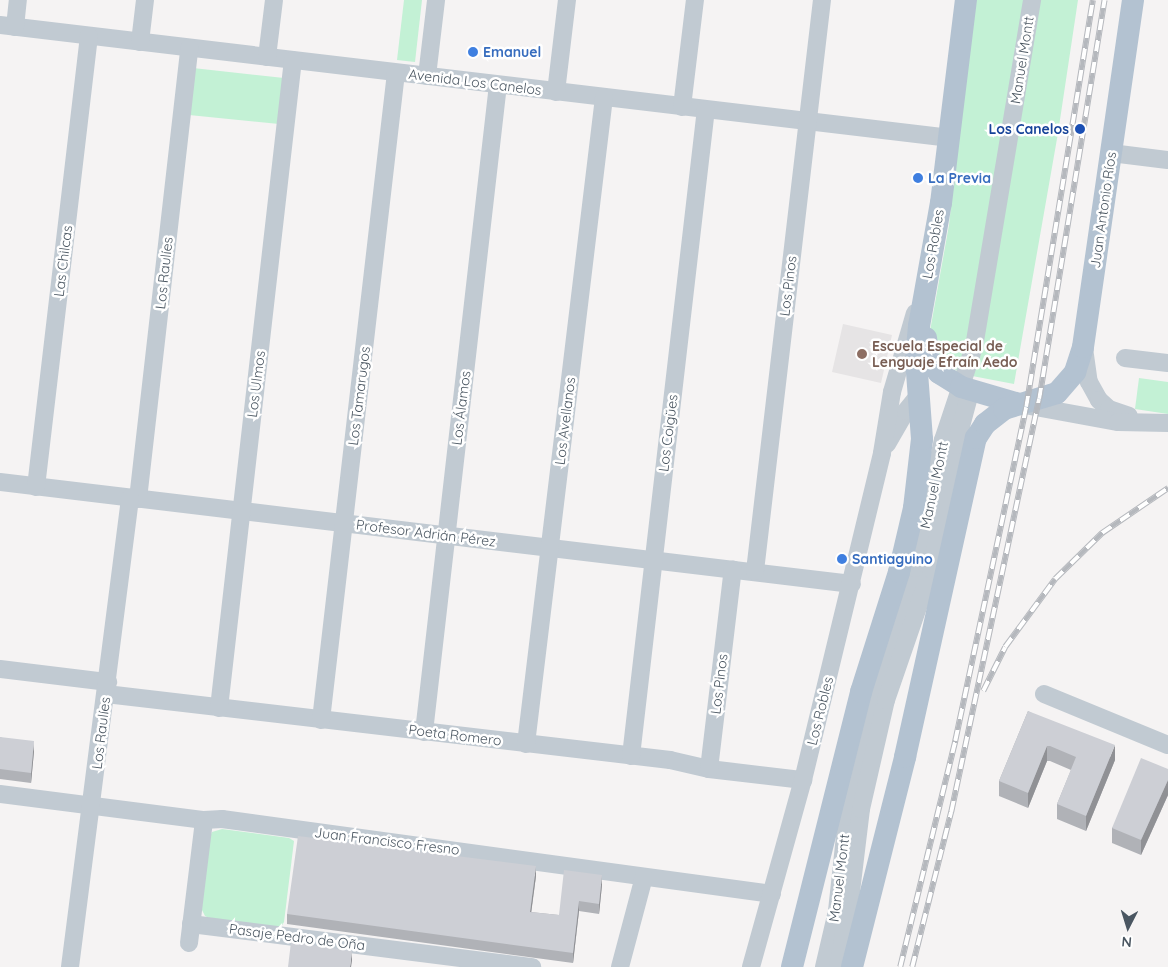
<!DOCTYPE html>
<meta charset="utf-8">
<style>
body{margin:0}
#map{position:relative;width:1168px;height:967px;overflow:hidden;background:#f5f3f3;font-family:Quicksand,sans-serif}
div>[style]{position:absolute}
.education>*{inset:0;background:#e6e4e5}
.green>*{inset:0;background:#c3f1d5}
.minor>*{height:18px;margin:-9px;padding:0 9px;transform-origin:9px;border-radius:9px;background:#c1cad2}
.major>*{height:22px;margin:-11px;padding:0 11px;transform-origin:11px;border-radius:11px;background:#b3c2d1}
.rail>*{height:5.5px;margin-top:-2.75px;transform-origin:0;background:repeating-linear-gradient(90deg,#fff 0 11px,#b5b8bd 0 22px);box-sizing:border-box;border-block:1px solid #b5b8bd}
.wall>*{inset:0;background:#b0b2b7}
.shaded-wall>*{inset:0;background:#909195}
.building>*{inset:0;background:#cdcfd5}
.dots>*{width:14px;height:14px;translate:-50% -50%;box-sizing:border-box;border:2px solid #fff;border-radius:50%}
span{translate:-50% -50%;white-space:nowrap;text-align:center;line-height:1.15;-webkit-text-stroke:5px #fff;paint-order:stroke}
.shop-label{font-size:14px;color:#366cbe;font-weight:700}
.left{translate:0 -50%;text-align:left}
.street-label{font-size:14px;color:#4a5661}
.transit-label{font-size:14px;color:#164399;font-weight:700}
.right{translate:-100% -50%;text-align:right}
.education-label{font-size:14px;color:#785e54;font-weight:700}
.north{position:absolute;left:1103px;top:902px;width:50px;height:50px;-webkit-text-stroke:4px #fff;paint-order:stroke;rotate:185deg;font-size:14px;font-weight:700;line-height:20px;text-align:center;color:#4a5661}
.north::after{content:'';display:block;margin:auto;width:18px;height:22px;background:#4a5661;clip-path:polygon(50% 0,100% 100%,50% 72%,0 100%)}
</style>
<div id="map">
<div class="education">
<div style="clip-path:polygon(843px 324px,892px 335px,881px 383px,832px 372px)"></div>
</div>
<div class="green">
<div style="clip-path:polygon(404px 0,422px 0,415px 62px,397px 60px)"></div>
<div style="clip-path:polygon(973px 0,1078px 0,1058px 133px,1014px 384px,967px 375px,934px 361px,928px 342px,949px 225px)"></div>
<div style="clip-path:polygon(193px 68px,284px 78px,279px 124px,189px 115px)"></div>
<div style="clip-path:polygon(1139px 378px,1168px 382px,1168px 414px,1135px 409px)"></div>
<div style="clip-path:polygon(222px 829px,289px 838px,294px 841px,284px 922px,281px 927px,215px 921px,205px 916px,200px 906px,208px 841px,212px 832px)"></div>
</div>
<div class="minor">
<div style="left:0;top:25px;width:957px;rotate:6.78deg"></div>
<div style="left:15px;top:27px;width:27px;rotate:-84deg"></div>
<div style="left:140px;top:42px;width:42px;rotate:-83.2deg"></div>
<div style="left:267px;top:57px;width:57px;rotate:-83deg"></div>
<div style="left:427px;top:76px;width:77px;rotate:-83.2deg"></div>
<div style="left:556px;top:92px;width:93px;rotate:-83.2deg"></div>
<div style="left:682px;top:107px;width:108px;rotate:-83.1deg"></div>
<div style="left:1111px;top:153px;width:57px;rotate:7deg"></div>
<div style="left:1084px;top:348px;width:34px;rotate:82deg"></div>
<div style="left:1089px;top:382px;width:21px;rotate:61deg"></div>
<div style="left:1099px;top:400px;width:13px;rotate:42deg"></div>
<div style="left:1109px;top:409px;width:21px;rotate:19deg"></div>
<div style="left:1125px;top:358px;width:43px;rotate:6.6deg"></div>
<div style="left:1019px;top:404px;width:101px;rotate:10.3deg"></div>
<div style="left:1118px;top:422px;width:50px;rotate:1.1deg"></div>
<div style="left:887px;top:444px;width:38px;rotate:-60deg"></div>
<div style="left:906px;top:411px;width:21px;rotate:-51deg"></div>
<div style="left:0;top:482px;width:858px;rotate:6.83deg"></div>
<div style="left:36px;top:487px;width:454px;rotate:-83.3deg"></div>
<div style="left:138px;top:499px;width:454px;rotate:-83.5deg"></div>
<div style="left:755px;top:571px;width:575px;rotate:-83.31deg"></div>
<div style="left:0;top:669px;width:109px;rotate:6.9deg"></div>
<div style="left:106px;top:694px;width:568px;rotate:6.67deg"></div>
<div style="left:670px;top:760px;width:40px;rotate:13deg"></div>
<div style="left:709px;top:769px;width:95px;rotate:6.7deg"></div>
<div style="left:1044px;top:694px;width:134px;rotate:22.4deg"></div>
<div style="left:219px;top:708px;width:652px;rotate:-83.49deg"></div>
<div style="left:321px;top:720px;width:651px;rotate:-83.39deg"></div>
<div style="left:424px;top:732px;width:651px;rotate:-83.48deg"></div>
<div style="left:526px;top:744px;width:651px;rotate:-83.12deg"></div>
<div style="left:631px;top:756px;width:651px;rotate:-83.39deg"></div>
<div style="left:709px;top:769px;width:201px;rotate:-83.2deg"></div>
<div style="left:0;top:794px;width:206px;rotate:7.3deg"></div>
<div style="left:204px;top:820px;width:18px;rotate:-3deg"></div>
<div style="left:222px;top:819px;width:555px;rotate:7.77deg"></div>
<div style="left:191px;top:924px;width:344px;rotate:7.2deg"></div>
<div style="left:189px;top:943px;width:124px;rotate:-83deg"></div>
<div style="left:70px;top:967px;width:473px;rotate:-82.7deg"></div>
<div style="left:620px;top:967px;width:93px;rotate:-75.1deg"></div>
<div style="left:751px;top:967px;width:194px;rotate:-74.5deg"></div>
<div style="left:803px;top:780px;width:336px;rotate:-76.4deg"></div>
<div style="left:882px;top:453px;width:62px;rotate:-80.7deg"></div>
<div style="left:892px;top:392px;width:82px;rotate:-73.8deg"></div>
<div style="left:824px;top:967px;width:57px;rotate:-76.9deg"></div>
<div style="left:837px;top:911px;width:95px;rotate:-83.9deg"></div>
<div style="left:847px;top:817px;width:104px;rotate:-77.8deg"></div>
<div style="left:869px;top:715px;width:154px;rotate:-72.6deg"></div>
<div style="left:915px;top:568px;width:131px;rotate:-77.7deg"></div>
<div style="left:943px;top:440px;width:98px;rotate:-71.6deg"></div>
<div style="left:974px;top:347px;width:352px;rotate:-80.5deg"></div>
<div style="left:838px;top:967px;width:68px;rotate:-79.8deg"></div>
<div style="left:850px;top:900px;width:92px;rotate:-83.1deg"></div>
<div style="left:861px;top:809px;width:112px;rotate:-77.1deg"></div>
<div style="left:886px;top:700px;width:139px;rotate:-71deg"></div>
<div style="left:931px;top:569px;width:126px;rotate:-78.6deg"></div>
<div style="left:956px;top:445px;width:58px;rotate:-75deg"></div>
</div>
<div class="major">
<div style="left:926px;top:338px;width:22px;rotate:82deg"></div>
<div style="left:929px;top:360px;width:16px;rotate:52deg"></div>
<div style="left:939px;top:373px;width:26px;rotate:32deg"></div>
<div style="left:961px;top:387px;width:60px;rotate:16.3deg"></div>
<div style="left:792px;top:967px;width:284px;rotate:-75.9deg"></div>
<div style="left:861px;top:692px;width:126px;rotate:-72.4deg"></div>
<div style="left:899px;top:572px;width:66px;rotate:-76.8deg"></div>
<div style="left:914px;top:508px;width:69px;rotate:-83.4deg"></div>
<div style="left:922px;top:439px;width:79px;rotate:-94.3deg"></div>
<div style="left:916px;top:360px;width:34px;rotate:-85deg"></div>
<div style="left:919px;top:326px;width:125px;rotate:-79.9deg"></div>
<div style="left:941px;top:203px;width:205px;rotate:-83deg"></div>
<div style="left:852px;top:967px;width:217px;rotate:-75.8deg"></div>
<div style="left:905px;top:757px;width:327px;rotate:-77.5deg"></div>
<div style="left:976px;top:438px;width:17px;rotate:-57deg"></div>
<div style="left:985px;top:424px;width:24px;rotate:-38deg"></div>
<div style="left:1004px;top:409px;width:55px;rotate:-16.8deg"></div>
<div style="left:1057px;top:393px;width:28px;rotate:-49deg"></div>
<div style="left:1075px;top:372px;width:26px;rotate:-72deg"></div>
<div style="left:1083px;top:347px;width:351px;rotate:-81.8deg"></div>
</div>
<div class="rail">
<div style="left:983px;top:691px;width:49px;rotate:-63.4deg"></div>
<div style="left:1005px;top:647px;width:84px;rotate:-53.7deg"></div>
<div style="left:1055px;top:579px;width:66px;rotate:-44.4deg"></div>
<div style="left:1102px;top:533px;width:80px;rotate:-34.3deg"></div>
<div style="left:900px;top:967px;width:233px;rotate:-76.3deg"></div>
<div style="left:955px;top:741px;width:341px;rotate:-78deg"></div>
<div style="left:1026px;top:407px;width:412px;rotate:-80.7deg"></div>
<div style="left:912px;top:967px;width:160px;rotate:-75.9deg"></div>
<div style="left:951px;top:812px;width:422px;rotate:-78deg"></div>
<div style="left:1039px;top:399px;width:404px;rotate:-80.7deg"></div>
</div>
<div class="wall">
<div style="clip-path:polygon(1028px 711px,1115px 760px,1086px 831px,1057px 819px,1057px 804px,1071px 770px,1050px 761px,1047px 761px,1028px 808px,999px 796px,999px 781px)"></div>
<div style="clip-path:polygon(0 737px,34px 751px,31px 783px,0 779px)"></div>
<div style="clip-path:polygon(1168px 769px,1168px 795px,1141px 855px,1112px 843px,1112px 828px)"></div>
<div style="clip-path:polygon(536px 876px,531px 912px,559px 915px,602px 885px,599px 914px,579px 911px,573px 963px,287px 924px,287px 914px)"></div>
</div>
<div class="shaded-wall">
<div style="clip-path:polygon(34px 741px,34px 751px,31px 783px,31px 773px)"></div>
<div style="clip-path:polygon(1115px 745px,1115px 760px,1086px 831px,1086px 816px)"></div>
<div style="clip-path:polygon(1047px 746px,1047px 761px,1028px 808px,1028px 793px)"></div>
<div style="clip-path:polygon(1168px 780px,1168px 795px,1141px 855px,1141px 840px)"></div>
<div style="clip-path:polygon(536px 866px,536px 876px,530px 922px,530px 912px)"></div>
<div style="clip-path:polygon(602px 875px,602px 885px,599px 914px,599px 904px)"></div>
<div style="clip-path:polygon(579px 901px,579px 911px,573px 963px,573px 953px)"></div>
<div style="clip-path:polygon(352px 951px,352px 961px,351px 967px,350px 967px)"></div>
</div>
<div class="building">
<div style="clip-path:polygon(1028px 711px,1115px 745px,1086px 816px,1057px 804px,1076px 757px,1050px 746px,1047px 746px,1028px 793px,999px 781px)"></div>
<div style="clip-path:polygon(0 737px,34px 741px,31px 773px,0 769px)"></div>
<div style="clip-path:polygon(1141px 758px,1168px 769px,1168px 780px,1141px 840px,1112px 828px)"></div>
<div style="clip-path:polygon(298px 836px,536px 866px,530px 912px,559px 915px,564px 870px,602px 875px,599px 904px,579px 901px,573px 953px,287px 914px)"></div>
<div style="clip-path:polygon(291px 942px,352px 951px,350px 967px,288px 967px)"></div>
</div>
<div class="dots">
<div style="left:473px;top:52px;background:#3f7fe0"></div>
<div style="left:1080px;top:129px;background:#1a4fb4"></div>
<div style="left:918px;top:178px;background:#3f7fe0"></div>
<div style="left:862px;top:354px;background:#8d6e63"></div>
<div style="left:842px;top:559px;background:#3f7fe0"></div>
</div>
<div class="shop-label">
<span class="left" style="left:483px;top:52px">Emanuel</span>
<span class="left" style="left:928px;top:178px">La Previa</span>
<span class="left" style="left:852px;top:559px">Santiaguino</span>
</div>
<div class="street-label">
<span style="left:1022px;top:60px;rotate:-81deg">Manuel Montt</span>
<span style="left:475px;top:82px;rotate:7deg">Avenida Los Canelos</span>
<span style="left:1103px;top:210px;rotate:-82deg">Juan Antonio Ríos</span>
<span style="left:933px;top:244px;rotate:-80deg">Los Robles</span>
<span style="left:63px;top:261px;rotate:-83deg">Las Chilcas</span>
<span style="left:164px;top:273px;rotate:-84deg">Los Raulíes</span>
<span style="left:788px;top:286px;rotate:-83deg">Los Pinos</span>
<span style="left:256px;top:384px;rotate:-83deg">Los Ulmos</span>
<span style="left:359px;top:396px;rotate:-83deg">Los Tamarugos</span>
<span style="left:461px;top:408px;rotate:-83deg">Los Álamos</span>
<span style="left:565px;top:421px;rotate:-83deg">Los Avellanos</span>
<span style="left:668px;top:433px;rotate:-83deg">Los Coigües</span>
<span style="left:934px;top:485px;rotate:-78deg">Manuel Montt</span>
<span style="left:426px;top:533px;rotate:7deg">Profesor Adrián Pérez</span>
<span style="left:719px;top:684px;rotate:-83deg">Los Pinos</span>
<span style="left:820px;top:711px;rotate:-76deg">Los Robles</span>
<span style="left:101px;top:733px;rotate:-83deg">Los Raulíes</span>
<span style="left:455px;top:735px;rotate:7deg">Poeta Romero</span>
<span style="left:387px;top:841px;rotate:7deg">Juan Francisco Fresno</span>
<span style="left:839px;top:878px;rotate:-83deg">Manuel Montt</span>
<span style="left:297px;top:937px;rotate:7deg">Pasaje Pedro de Oña</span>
</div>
<div class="transit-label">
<span class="right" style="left:1069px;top:129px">Los Canelos</span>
</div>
<div class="education-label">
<span class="left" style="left:872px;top:354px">Escuela Especial de<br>Lenguaje Efraín Aedo</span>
</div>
<div class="north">N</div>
</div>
